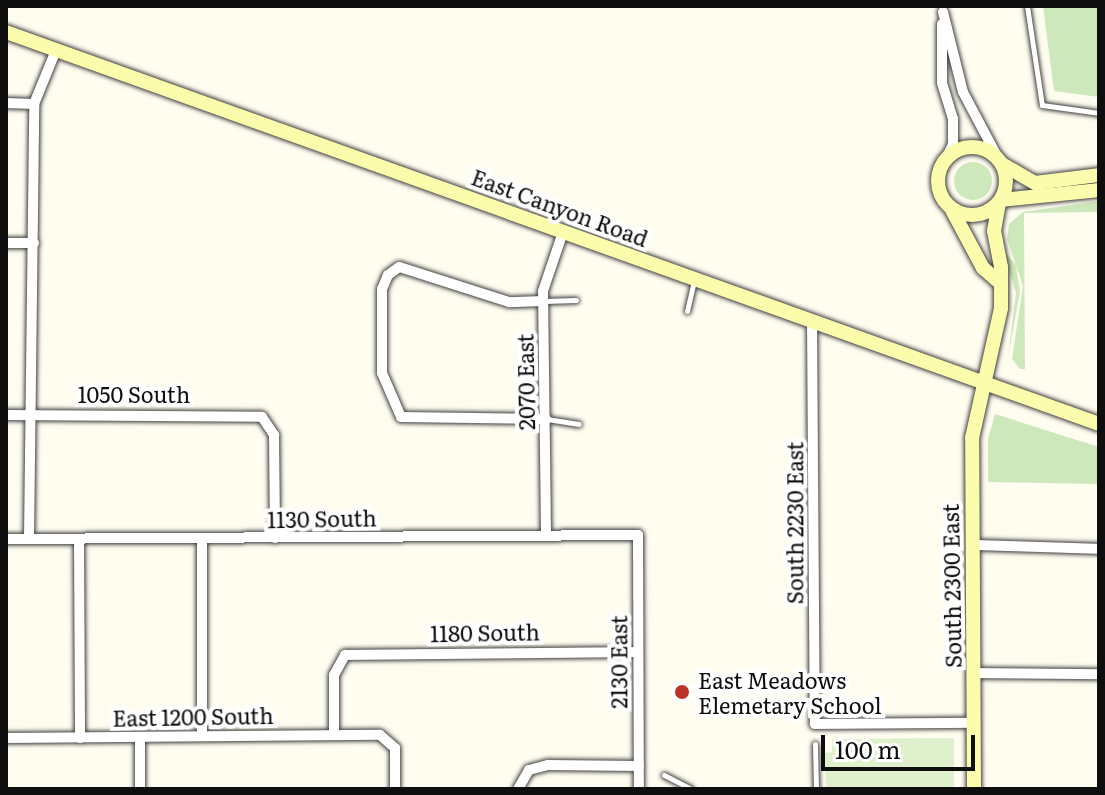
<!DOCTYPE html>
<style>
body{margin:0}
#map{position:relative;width:1105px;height:795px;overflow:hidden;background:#fffdf0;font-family:Literata,serif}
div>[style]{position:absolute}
.green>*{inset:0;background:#cde8ba}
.round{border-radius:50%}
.pitch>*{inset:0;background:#dff0cc}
.roads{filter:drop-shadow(0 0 2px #414141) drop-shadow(0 0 2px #414141)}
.lane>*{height:5px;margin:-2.5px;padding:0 2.5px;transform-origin:2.5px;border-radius:2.5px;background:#fff}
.street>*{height:10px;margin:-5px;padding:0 5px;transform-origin:5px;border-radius:5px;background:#fff}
.secondary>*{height:14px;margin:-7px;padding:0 7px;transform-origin:7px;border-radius:7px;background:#fcfcad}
.secondary>.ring{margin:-7px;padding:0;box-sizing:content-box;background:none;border:14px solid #fcfcad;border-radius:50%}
.dots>*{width:22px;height:22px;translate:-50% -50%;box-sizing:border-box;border:4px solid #fff;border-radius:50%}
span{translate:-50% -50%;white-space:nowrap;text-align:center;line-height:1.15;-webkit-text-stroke:8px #fff;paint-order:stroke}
.street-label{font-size:22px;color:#0e0e0e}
.poi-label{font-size:22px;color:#0e0e0e}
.left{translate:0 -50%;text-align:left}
.frame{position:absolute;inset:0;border:8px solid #0e0e0e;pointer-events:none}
.scale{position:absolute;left:821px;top:735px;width:154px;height:36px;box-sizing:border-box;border:4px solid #0e0e0e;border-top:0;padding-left:10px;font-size:24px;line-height:28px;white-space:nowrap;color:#0e0e0e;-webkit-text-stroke:6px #fff;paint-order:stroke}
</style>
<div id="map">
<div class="green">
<div style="clip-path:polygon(1043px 6px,1099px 6px,1099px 97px,1054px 91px)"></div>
<div class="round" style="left:954px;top:162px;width:38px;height:38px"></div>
<div style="clip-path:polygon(1099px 201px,1099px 212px,1024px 213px,1025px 369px,1020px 369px,1012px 359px,1023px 286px,1007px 239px,1009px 224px,1023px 212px)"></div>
<div style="clip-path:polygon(1003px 250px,1016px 265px,1020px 292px,1008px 357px,1016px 293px)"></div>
<div style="clip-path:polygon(995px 414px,1099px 447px,1099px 484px,988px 482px,988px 439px)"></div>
</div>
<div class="pitch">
<div style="clip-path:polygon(954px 738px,954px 789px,826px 789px,825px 753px,832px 752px,832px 739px)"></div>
</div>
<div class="roads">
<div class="lane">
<div style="left:1027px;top:6px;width:100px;rotate:81.4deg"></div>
<div style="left:1042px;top:105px;width:58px;rotate:8deg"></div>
<div style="left:544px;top:301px;width:32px;rotate:-2deg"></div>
<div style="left:687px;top:311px;width:31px;rotate:-77deg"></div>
<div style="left:547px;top:419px;width:32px;rotate:9deg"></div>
<div style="left:815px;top:744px;width:45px;rotate:88.7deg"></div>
<div style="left:664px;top:775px;width:30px;rotate:27deg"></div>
</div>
<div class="street">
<div style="left:943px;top:12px;width:82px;rotate:76deg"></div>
<div style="left:963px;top:92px;width:77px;rotate:62.1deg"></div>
<div style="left:942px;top:24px;width:59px;rotate:90deg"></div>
<div style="left:942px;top:83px;width:38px;rotate:73deg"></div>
<div style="left:953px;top:119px;width:25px;rotate:90deg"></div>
<div style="left:953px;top:144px;width:14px;rotate:115deg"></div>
<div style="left:6px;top:103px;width:28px;rotate:2deg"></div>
<div style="left:6px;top:243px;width:28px"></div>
<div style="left:543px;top:301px;width:34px;rotate:178deg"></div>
<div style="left:509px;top:302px;width:115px;rotate:-162.3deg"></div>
<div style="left:399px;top:267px;width:14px;rotate:144deg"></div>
<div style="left:388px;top:275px;width:15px;rotate:113deg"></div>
<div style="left:382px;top:289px;width:84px;rotate:90deg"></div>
<div style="left:382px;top:373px;width:48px;rotate:66.6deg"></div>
<div style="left:401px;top:417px;width:145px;rotate:0.8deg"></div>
<div style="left:812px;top:321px;width:403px;rotate:89.6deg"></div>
<div style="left:815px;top:724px;width:159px;rotate:-0.4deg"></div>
<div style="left:6px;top:415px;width:256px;rotate:0.4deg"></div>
<div style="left:262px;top:417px;width:22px;rotate:56deg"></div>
<div style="left:274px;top:435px;width:103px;rotate:89.4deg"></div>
<div style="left:546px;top:534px;width:243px;rotate:-90.7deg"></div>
<div style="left:543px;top:291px;width:62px;rotate:-71.3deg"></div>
<div style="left:29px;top:538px;width:434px;rotate:-89.3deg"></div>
<div style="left:34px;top:104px;width:58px;rotate:-67.8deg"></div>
<div style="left:6px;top:539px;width:632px;rotate:-0.36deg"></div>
<div style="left:638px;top:535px;width:254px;rotate:89.8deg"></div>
<div style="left:79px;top:539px;width:199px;rotate:89.7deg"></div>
<div style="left:973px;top:545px;width:126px;rotate:1.8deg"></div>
<div style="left:975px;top:673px;width:124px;rotate:0.5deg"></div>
<div style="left:334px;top:735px;width:60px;rotate:-90deg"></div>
<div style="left:334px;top:675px;width:23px;rotate:-61deg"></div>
<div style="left:345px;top:655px;width:293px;rotate:-0.6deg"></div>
<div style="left:202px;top:736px;width:196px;rotate:-90deg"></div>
<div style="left:140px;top:737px;width:52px;rotate:90deg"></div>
<div style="left:6px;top:738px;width:374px;rotate:-0.5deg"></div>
<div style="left:380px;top:735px;width:20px;rotate:41deg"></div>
<div style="left:395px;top:748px;width:41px;rotate:90deg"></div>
<div style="left:518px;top:789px;width:22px;rotate:-60deg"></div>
<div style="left:529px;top:770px;width:20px;rotate:-15deg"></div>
<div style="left:548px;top:765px;width:91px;rotate:0.6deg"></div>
</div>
<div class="secondary">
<div style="left:6px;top:32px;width:1161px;rotate:19.73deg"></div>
<div class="ring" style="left:938px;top:147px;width:54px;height:54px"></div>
<div style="left:1002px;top:164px;width:38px;rotate:30deg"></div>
<div style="left:1035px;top:183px;width:64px;rotate:-7.1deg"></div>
<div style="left:1001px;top:200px;width:99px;rotate:-5.8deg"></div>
<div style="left:952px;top:210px;width:66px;rotate:61.9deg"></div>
<div style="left:983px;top:268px;width:21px;rotate:41deg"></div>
<div style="left:974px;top:789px;width:351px;rotate:-90.3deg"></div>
<div style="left:972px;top:438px;width:133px;rotate:-77.4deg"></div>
<div style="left:1001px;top:308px;width:41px;rotate:-90deg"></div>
<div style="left:1001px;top:267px;width:37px;rotate:-101deg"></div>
<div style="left:994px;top:231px;width:28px;rotate:-80deg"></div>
</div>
</div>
<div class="dots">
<div style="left:682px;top:692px;background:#bb342a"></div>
</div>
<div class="street-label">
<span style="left:560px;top:207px;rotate:20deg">East Canyon Road</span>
<span style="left:525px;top:382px;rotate:-91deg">2070 East</span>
<span style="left:134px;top:394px">1050 South</span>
<span style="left:322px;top:518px;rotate:-1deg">1130 South</span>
<span style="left:794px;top:523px;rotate:-90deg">South 2230 East</span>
<span style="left:951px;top:586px;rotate:-91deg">South 2300 East</span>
<span style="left:485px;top:632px;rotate:-1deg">1180 South</span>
<span style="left:618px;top:662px;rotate:-90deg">2130 East</span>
<span style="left:193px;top:716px;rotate:-1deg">East 1200 South</span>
</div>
<div class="poi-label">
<span class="left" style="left:698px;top:692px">East Meadows<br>Elemetary School</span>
</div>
<div class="frame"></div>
<div class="scale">100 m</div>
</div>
